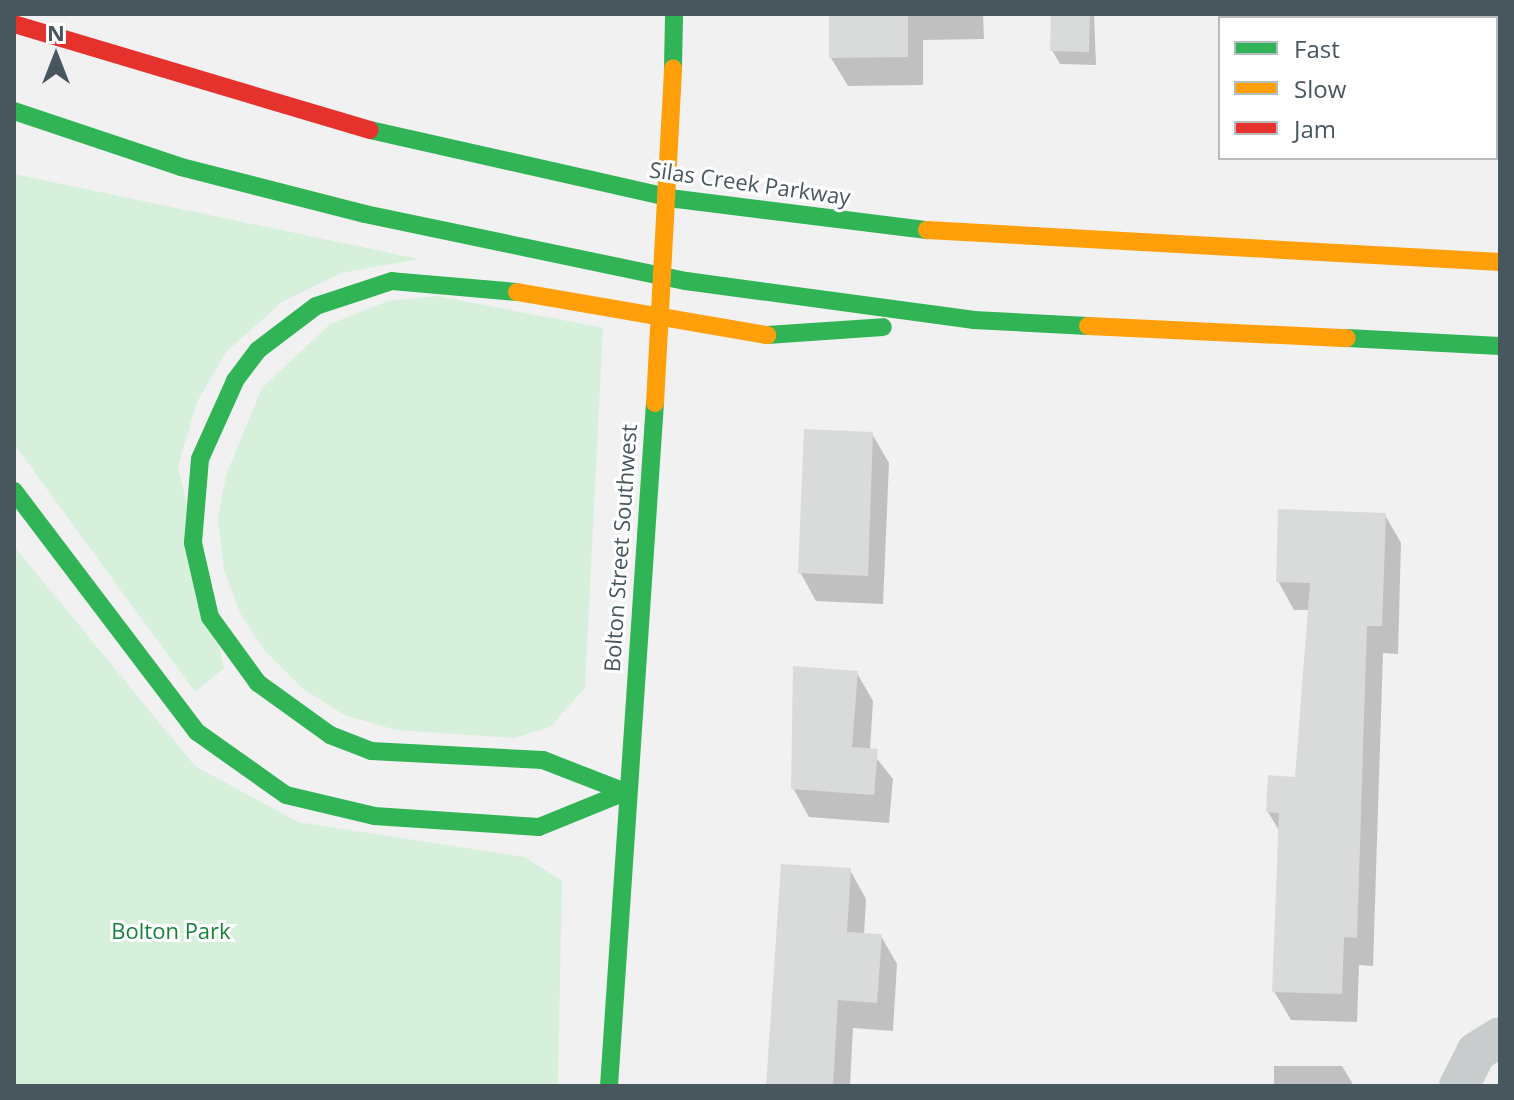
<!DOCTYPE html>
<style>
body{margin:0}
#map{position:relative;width:1514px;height:1100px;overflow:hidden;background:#f2f1f1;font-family:"Open Sans",sans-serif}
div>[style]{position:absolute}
.green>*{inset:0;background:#d6f0dc}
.shadow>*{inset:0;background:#0003}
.building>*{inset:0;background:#d9dada}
.street>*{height:40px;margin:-20px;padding:0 20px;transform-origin:20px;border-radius:20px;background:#c9cccd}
.fast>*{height:18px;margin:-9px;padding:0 9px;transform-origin:9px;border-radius:9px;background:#30b455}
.slow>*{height:18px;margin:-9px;padding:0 9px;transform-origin:9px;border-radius:9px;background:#ff9f0a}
.jam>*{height:18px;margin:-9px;padding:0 9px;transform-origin:9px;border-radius:9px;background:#e5322d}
.slow-bridge>*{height:18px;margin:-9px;padding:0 9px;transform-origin:9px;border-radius:9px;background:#ff9f0a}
span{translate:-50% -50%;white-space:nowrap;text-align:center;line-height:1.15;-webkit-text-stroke:6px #fff;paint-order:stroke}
.street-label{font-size:22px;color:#48575e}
.park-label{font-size:22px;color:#17813c}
.frame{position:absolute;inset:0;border:16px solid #48575e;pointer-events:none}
.legend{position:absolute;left:1218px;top:16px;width:280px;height:144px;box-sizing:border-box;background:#fff;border:2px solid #b6bcbf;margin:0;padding:10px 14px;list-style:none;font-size:24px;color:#48575e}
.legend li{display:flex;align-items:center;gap:16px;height:40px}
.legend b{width:40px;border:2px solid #b6bcbf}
.north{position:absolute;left:16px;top:16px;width:80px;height:80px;-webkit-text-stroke:6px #fff;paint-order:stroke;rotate:0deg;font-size:22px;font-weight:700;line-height:32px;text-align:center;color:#48575e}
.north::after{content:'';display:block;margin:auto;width:28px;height:36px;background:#48575e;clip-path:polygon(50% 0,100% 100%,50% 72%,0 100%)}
</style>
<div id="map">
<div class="green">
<div style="clip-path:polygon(14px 174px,419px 259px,341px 273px,282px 302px,227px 351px,197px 402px,178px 466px,224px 668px,195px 692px,14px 444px)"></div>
<div style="clip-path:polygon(438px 296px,603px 328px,585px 688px,550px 727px,514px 738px,396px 730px,346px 716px,302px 688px,265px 651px,241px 615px,224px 570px,218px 519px,226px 475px,262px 388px,330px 324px,388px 301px)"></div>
<div style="clip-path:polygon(14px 546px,195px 766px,298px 822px,525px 857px,562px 881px,558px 1086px,14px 1086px)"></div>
</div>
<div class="shadow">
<div style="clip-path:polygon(831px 14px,983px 14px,984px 39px,923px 40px,923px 85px,848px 86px,831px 58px)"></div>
<div style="clip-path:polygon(1053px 14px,1094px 14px,1096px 65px,1060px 64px,1052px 50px)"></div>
<div style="clip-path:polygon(1294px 14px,1377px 14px,1377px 18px,1294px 18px)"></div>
<div style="clip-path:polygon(872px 434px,889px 463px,883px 604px,816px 601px,800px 572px)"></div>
<div style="clip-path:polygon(1385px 515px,1401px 543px,1398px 654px,1383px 653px,1373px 966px,1359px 965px,1357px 1022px,1291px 1020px,1274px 991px,1280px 832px,1268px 812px,1297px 779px,1310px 610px,1294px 610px,1278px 581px)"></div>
<div style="clip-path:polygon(857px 673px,873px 701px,870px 750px,893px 779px,889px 823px,809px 817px,793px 788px)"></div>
<div style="clip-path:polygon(850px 870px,866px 899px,864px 935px,881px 936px,897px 964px,893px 1031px,853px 1028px,850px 1086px,768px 1086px)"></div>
<div style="clip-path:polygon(1274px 1066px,1342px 1066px,1354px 1086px,1274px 1086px)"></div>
</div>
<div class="building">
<div style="clip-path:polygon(829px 14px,908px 14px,908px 57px,829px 58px)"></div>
<div style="clip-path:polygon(1051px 14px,1090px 14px,1089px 52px,1050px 51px)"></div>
<div style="clip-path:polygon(804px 429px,873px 432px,868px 576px,798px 573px)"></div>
<div style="clip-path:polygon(1278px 509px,1386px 513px,1382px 626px,1367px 626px,1357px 938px,1344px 937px,1342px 994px,1272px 992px,1279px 813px,1266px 812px,1268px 775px,1295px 777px,1310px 583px,1276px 582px)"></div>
<div style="clip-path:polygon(793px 666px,858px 671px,852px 747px,878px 749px,874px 795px,791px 789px)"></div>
<div style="clip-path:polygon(781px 864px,851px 868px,847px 932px,882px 934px,877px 1003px,838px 1000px,833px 1086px,766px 1086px)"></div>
</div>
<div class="street">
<div style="left:1459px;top:1086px;width:38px;rotate:-63deg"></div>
<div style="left:1476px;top:1052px;width:28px;rotate:-32deg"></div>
</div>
<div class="fast">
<div style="left:673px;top:68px;width:54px;rotate:-88.9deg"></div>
<div style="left:14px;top:111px;width:176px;rotate:18.5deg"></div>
<div style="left:181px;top:167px;width:190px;rotate:14.3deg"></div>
<div style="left:365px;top:214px;width:328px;rotate:11.8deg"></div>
<div style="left:686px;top:281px;width:291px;rotate:7.7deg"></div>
<div style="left:974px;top:320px;width:114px;rotate:3deg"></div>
<div style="left:370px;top:130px;width:315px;rotate:12.7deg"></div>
<div style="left:677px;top:199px;width:252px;rotate:7.1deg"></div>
<div style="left:517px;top:292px;width:125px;rotate:-175deg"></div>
<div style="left:392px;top:281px;width:80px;rotate:161.8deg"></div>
<div style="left:316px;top:306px;width:73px;rotate:142.8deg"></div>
<div style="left:258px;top:350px;width:39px;rotate:127deg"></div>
<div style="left:235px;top:381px;width:85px;rotate:114.2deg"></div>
<div style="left:200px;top:459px;width:84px;rotate:94.8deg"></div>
<div style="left:193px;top:543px;width:76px;rotate:77.1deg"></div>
<div style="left:210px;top:617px;width:82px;rotate:54deg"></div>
<div style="left:258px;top:683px;width:89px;rotate:35.8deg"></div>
<div style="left:330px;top:735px;width:44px;rotate:21.3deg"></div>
<div style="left:371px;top:751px;width:172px;rotate:3deg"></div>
<div style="left:543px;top:760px;width:88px;rotate:21.3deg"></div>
<div style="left:767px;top:335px;width:116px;rotate:-3.9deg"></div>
<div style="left:1347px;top:338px;width:153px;rotate:3deg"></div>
<div style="left:14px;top:491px;width:303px;rotate:52.8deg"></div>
<div style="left:197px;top:732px;width:109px;rotate:35.3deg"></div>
<div style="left:286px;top:795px;width:90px;rotate:13.4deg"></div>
<div style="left:374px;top:816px;width:165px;rotate:3.8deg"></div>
<div style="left:539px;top:827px;width:93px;rotate:-22.1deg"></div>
<div style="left:609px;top:1086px;width:685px;rotate:-86.15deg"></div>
</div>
<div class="slow">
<div style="left:927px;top:230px;width:574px;rotate:3.2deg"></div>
<div style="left:517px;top:292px;width:254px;rotate:9.8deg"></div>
<div style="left:1088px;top:326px;width:259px;rotate:2.7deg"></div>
</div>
<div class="jam">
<div style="left:14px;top:24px;width:371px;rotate:16.6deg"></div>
</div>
<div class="slow-bridge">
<div style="left:655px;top:403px;width:335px;rotate:-86.9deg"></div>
</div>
<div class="street-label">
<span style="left:750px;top:183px;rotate:8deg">Silas Creek Parkway</span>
<span style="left:620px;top:548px;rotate:-86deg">Bolton Street Southwest</span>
</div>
<div class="park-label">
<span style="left:171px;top:931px">Bolton Park</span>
</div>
<div class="frame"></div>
<ul class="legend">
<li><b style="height:10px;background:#30b455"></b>Fast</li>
<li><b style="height:10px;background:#ff9f0a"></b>Slow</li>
<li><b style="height:10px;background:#e5322d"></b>Jam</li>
</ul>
<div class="north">N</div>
</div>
